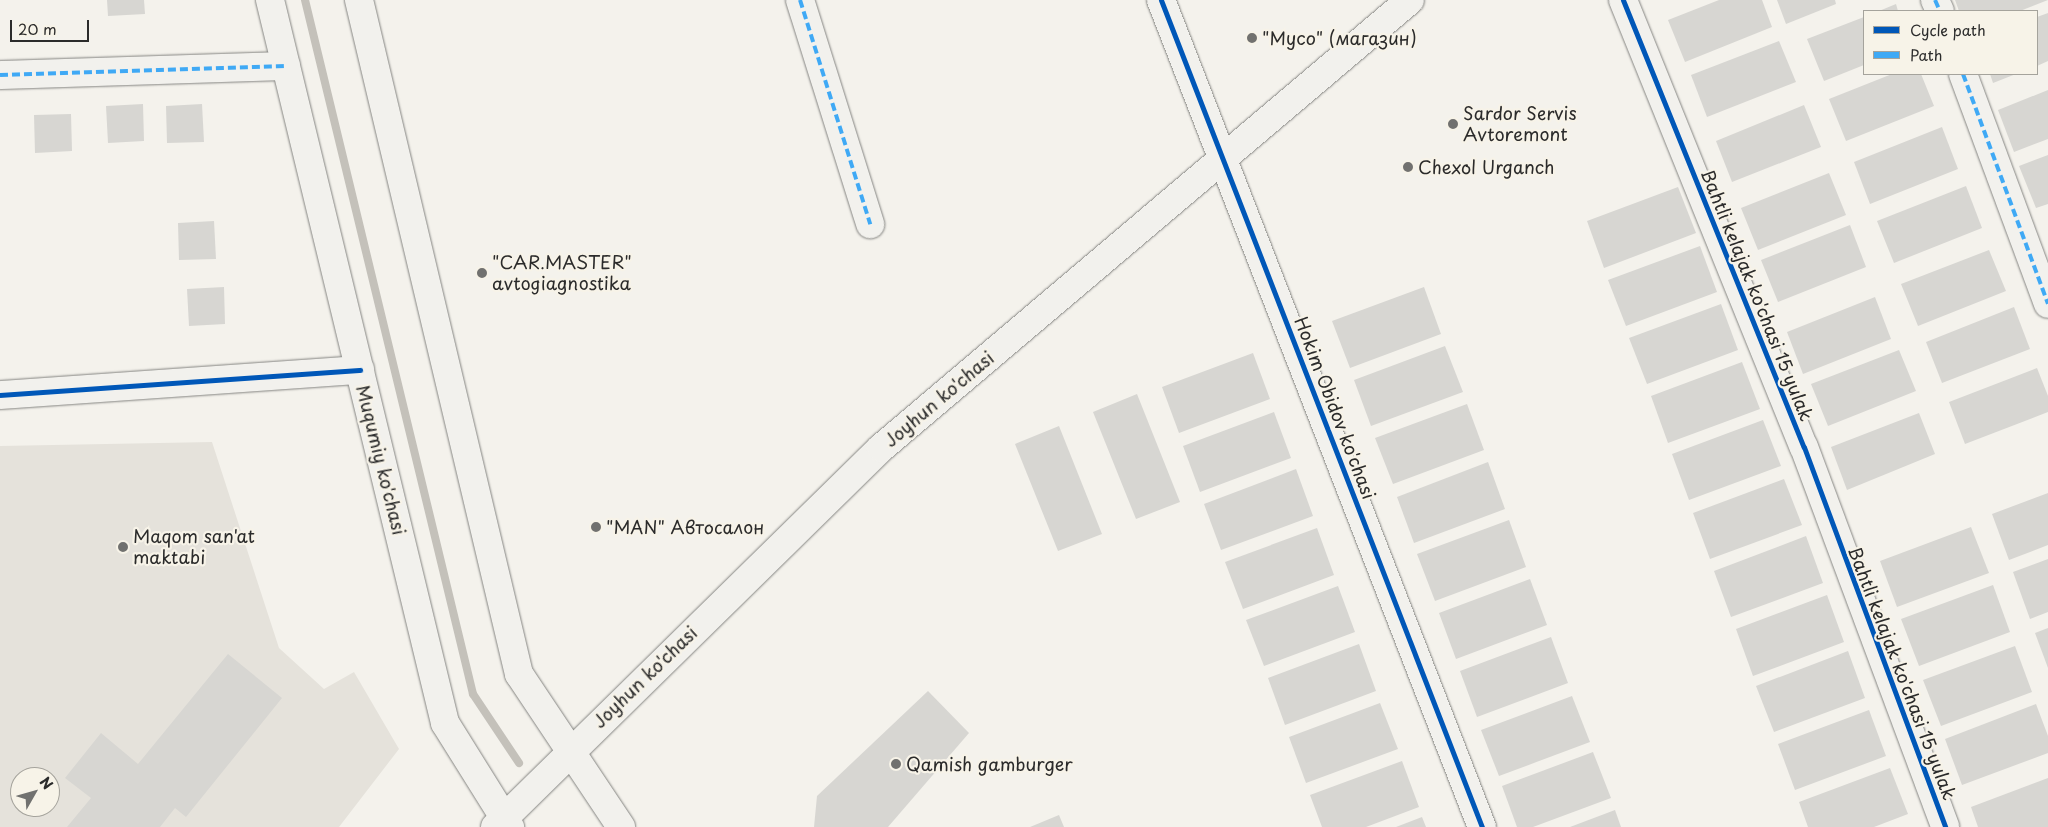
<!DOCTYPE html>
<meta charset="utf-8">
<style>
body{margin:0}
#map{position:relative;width:2048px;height:827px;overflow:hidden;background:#f4f2ec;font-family:"Playpen Sans",sans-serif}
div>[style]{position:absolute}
.built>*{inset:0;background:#e5e2db}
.stream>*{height:8px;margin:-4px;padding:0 4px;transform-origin:4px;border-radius:4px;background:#c4c1ba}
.building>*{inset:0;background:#d7d6d2}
.roads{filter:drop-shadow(0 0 1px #858582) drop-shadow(0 0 1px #858582)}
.street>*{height:28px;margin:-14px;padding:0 14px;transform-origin:14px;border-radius:14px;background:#f2f1ed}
.secondary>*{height:28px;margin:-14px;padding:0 14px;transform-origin:14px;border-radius:14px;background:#f2f1ed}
.primary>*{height:28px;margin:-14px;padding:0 14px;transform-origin:14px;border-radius:14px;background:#f2f1ed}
.quiet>*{height:4px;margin-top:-2px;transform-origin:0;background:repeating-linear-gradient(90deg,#3fa9f5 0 8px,transparent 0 12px)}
.cycleway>*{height:5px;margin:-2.5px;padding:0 2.5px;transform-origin:2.5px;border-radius:2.5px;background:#0057b8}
.dots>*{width:14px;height:14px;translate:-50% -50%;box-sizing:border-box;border:2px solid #f7f3e8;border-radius:50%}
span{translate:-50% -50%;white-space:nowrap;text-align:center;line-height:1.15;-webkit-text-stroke:4.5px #f7f3e8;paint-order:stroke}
.poi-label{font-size:18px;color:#2b2b2b}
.left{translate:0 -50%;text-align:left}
.street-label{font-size:18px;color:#2b2b2b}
.legend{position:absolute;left:1863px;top:10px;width:175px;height:65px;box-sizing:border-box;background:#f7f3e8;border:1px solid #a5a39c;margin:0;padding:6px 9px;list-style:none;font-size:15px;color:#2b2b2b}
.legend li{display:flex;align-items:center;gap:10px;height:25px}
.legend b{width:25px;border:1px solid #a5a39c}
.north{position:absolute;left:10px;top:767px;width:50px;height:50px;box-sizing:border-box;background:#f7f3e8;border:1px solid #a5a39c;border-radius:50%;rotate:52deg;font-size:14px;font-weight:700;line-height:20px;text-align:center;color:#2b2b2b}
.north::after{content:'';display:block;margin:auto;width:18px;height:22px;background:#71716f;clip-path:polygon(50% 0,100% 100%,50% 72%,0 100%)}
.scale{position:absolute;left:10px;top:20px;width:79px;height:22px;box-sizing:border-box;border:2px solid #2b2b2b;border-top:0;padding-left:6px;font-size:15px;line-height:18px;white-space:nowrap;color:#2b2b2b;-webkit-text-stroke:4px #f7f3e8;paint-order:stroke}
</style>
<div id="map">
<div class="built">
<div style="clip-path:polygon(evenodd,212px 442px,279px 648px,324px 689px,354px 672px,399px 749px,339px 827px,0 827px,0 446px,212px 442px,20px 777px,50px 777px,50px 807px,20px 807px,20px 777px)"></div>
</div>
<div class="stream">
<div style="left:305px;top:0;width:714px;rotate:76.39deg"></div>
<div style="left:473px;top:694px;width:83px;rotate:56.3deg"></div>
</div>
<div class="building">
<div style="clip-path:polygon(107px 0,144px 0,145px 14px,108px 16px)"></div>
<div style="clip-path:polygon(1719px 0,1762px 0,1772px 27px,1685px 62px,1668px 20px)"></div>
<div style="clip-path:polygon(1777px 0,1835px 0,1836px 4px,1786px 24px)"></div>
<div style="clip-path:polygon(1955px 0,2048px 0,2020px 11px,1959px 11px)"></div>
<div style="clip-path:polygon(1896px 4px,1898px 11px,1879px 11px)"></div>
<div style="clip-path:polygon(2048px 13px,2048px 61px,2037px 66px,2037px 17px)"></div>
<div style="clip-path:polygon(1864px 17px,1864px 65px,1824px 81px,1807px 39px)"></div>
<div style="clip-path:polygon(1779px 41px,1796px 82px,1707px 117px,1691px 75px)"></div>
<div style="clip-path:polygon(1892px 74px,1921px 74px,1934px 106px,1846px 141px,1829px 99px)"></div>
<div style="clip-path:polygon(1990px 74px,2016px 74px,1993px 83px)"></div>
<div style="clip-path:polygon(2048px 90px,2048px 139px,2014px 152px,1998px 110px)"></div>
<div style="clip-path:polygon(143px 104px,144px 141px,108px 143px,106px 106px)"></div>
<div style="clip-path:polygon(202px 104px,204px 142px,167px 143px,166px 106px)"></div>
<div style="clip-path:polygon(1804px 105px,1821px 147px,1732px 182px,1716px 141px)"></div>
<div style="clip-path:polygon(71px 114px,72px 151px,35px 153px,34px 115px)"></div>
<div style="clip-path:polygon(1942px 127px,1958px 169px,1870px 204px,1854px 162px)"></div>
<div style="clip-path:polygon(2048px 155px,2048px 204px,2036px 208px,2019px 166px)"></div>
<div style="clip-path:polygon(1829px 173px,1846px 215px,1758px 250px,1741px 208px)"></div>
<div style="clip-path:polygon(1966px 186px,1982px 228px,1894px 263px,1877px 221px)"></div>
<div style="clip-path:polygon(1678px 187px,1696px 233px,1604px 268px,1587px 221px)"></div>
<div style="clip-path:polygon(214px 221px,216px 259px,179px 260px,178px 223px)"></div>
<div style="clip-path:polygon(1850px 225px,1866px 267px,1778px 302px,1761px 260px)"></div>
<div style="clip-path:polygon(1700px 246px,1717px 292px,1626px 326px,1608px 280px)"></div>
<div style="clip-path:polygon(1989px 250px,2006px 291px,1918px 326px,1901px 284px)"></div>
<div style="clip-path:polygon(224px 287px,225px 324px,189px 326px,187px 289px)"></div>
<div style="clip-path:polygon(1424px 287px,1441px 334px,1350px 368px,1332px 321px)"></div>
<div style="clip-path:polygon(1875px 297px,1891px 339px,1803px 374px,1787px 332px)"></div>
<div style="clip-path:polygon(1721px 304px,1738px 350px,1647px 384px,1629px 338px)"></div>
<div style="clip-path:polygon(2014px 307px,2030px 349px,1942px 383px,1926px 342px)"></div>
<div style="clip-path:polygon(1445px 346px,1463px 392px,1371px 426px,1354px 380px)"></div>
<div style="clip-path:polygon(1899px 350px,1916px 391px,1828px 426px,1811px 384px)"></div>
<div style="clip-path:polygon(1253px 353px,1270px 399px,1179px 433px,1162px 387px)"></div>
<div style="clip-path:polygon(1742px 362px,1760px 409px,1668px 443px,1651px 396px)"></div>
<div style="clip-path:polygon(2037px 368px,2048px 396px,2048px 412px,1965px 444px,1949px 402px)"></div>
<div style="clip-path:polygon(1137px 394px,1180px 502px,1136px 519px,1093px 412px)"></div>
<div style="clip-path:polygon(1467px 404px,1484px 450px,1393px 484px,1375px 438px)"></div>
<div style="clip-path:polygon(1274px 412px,1291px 458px,1200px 492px,1183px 446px)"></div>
<div style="clip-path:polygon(1919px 413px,1935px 454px,1847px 490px,1831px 447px)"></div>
<div style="clip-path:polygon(1763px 420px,1781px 466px,1689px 500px,1672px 454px)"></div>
<div style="clip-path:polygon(1059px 426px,1102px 534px,1058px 551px,1015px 444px)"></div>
<div style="clip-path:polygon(1488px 462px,1505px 509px,1414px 543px,1397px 497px)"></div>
<div style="clip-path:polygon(1296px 469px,1313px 516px,1221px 550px,1204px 504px)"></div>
<div style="clip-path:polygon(1784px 479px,1802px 525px,1710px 559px,1693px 513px)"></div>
<div style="clip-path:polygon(2048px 493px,2048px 545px,2009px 560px,1992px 514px)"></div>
<div style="clip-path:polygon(1509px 520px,1526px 567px,1435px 601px,1417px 554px)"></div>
<div style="clip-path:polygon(1971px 527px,1989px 573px,1897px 607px,1880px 561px)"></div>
<div style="clip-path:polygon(1317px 528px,1334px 575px,1243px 609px,1225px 562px)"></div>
<div style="clip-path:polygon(1806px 536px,1823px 583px,1731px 617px,1714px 571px)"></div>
<div style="clip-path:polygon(2048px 559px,2048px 612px,2030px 619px,2013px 572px)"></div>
<div style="clip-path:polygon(1530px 579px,1547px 625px,1456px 659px,1439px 613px)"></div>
<div style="clip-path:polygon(1993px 585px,2010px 632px,1919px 666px,1901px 619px)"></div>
<div style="clip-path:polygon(1338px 586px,1355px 632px,1264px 666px,1246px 620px)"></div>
<div style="clip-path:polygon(1827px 595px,1844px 642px,1753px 676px,1736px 629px)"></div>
<div style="clip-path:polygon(2048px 628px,2048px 668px,2035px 633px)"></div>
<div style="clip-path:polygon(1551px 637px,1568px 683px,1477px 717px,1460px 671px)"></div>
<div style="clip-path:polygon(1359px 644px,1376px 691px,1285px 725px,1268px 678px)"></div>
<div style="clip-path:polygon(2015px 646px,2032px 692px,1941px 726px,1923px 680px)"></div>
<div style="clip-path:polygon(1848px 651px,1865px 698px,1774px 732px,1756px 686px)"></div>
<div style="clip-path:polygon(228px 654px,282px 698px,186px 817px,175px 808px,160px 827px,67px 827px,91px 798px,65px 778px,101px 733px,138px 764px)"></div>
<div style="clip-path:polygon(928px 691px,969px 733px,888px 827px,814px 827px,817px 796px)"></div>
<div style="clip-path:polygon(1572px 696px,1590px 742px,1499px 776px,1481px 730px)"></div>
<div style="clip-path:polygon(1380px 703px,1398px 749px,1306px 783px,1289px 737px)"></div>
<div style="clip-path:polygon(2036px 704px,2048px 736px,2048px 753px,1962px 785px,1945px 739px)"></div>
<div style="clip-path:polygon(1869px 710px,1886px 756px,1795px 790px,1778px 744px)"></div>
<div style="clip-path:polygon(1593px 752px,1611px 798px,1533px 827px,1517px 827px,1502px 786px)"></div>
<div style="clip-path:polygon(1402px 761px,1419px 807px,1366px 827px,1322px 827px,1310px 795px)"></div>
<div style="clip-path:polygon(1890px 768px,1908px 814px,1874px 827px,1808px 827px,1799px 802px)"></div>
<div style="clip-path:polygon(2048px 778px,2048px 827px,1978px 827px,1971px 807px)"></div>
<div style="clip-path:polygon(1615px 810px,1621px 827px,1570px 827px)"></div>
<div style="clip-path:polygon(1059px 815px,1064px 827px,1030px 827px)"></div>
<div style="clip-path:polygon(1422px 817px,1426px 827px,1396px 827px)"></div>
</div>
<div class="roads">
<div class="street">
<div style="left:800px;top:0;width:235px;rotate:72.6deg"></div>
<div style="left:1161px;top:0;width:887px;rotate:68.79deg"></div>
<div style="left:1623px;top:0;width:482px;rotate:68deg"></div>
<div style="left:1804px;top:447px;width:405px;rotate:69.6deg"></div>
<div style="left:1935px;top:0;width:12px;rotate:66deg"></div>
<div style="left:1963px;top:74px;width:245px;rotate:69.7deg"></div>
<div style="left:0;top:75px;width:286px;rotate:-1.8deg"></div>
<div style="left:0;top:395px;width:361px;rotate:-4deg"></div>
</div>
<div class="secondary">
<div style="left:270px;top:0;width:744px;rotate:76.39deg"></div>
<div style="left:445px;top:723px;width:123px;rotate:58deg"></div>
<div style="left:359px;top:0;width:693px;rotate:76.65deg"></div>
<div style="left:519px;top:674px;width:184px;rotate:56.3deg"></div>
</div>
<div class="primary">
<div style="left:495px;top:827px;width:541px;rotate:-44.48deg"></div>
<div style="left:881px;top:448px;width:693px;rotate:-40.26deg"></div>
</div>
</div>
<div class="quiet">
<div style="left:800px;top:0;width:235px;rotate:72.6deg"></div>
<div style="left:1935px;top:0;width:12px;rotate:66deg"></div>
<div style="left:1963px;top:74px;width:245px;rotate:69.7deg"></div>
<div style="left:0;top:75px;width:286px;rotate:-1.8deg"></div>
</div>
<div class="cycleway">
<div style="left:1161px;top:0;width:887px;rotate:68.79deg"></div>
<div style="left:1623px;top:0;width:482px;rotate:68deg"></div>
<div style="left:1804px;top:447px;width:405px;rotate:69.6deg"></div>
<div style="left:0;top:395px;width:361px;rotate:-4deg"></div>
</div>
<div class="dots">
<div style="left:1252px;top:38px;background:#71716f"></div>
<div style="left:1453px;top:124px;background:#71716f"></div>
<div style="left:1408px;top:167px;background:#71716f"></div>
<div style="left:482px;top:273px;background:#71716f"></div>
<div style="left:596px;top:527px;background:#71716f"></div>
<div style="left:123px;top:547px;background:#71716f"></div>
<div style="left:896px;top:764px;background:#71716f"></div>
</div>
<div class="poi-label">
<span class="left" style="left:1262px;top:38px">"Мусо" (магазин)</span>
<span class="left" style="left:1463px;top:124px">Sardor Servis<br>Avtoremont</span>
<span class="left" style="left:1418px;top:167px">Chexol Urganch</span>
<span class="left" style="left:492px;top:273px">"CAR.MASTER"<br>avtogiagnostika</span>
<span class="left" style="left:606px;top:527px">"MAN" Автосалон</span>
<span class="left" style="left:133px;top:547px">Maqom san'at<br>maktabi</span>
<span class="left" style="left:906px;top:764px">Qamish gamburger</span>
</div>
<div class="street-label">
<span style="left:1757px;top:295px;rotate:68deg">Bahtli kelajak ko'chasi 15 yulak</span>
<span style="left:939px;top:399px;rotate:-40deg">Joyhun ko'chasi</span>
<span style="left:1335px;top:408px;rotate:69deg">Hokim Obidov ko'chasi</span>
<span style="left:381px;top:460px;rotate:76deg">Muqumiy ko'chasi</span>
<span style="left:1902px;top:673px;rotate:69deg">Bahtli kelajak ko'chasi 15 yulak</span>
<span style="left:645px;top:677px;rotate:-44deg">Joyhun ko'chasi</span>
</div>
<ul class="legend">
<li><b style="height:6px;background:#0057b8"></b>Cycle path</li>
<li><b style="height:6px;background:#3fa9f5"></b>Path</li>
</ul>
<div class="north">N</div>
<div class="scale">20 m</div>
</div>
